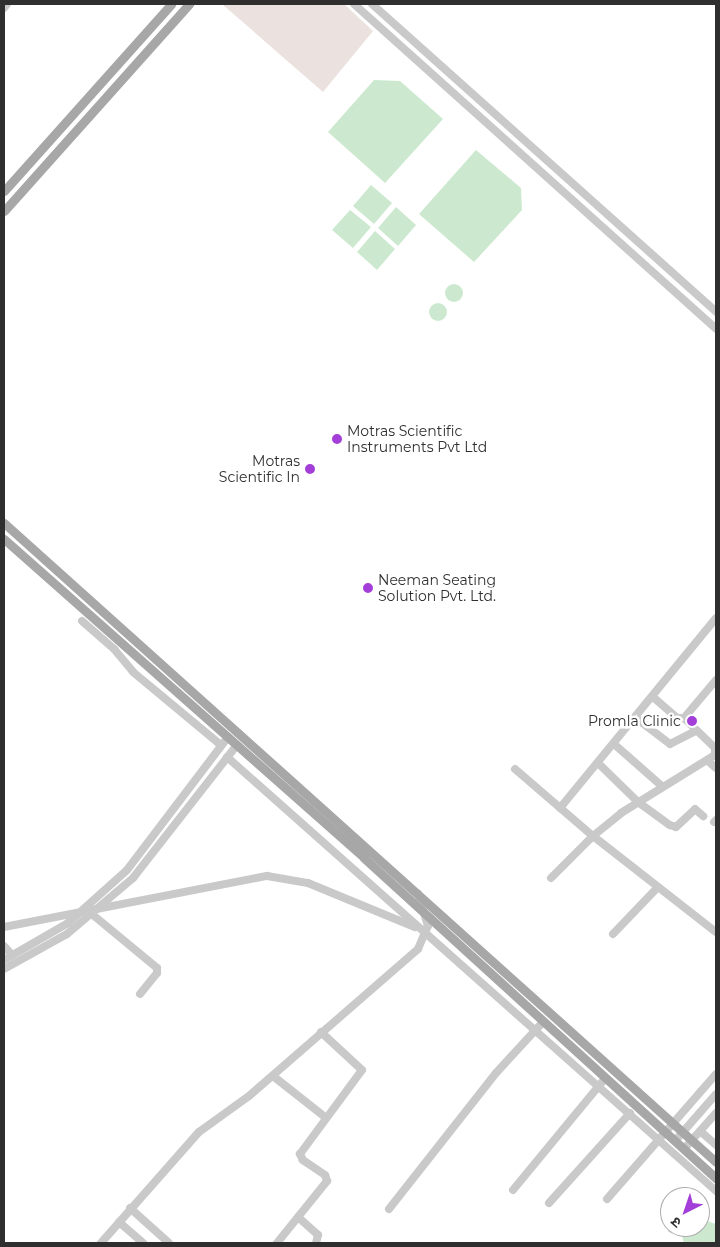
<!DOCTYPE html>
<meta charset="utf-8">
<style>
body{margin:0}
#map{position:relative;width:720px;height:1247px;overflow:hidden;background:#fff;font-family:Montserrat,"Noto Sans Devanagari",sans-serif}
div>[style]{position:absolute}
.green>*{inset:0;background:#ebe1de}
.water>*{inset:0;background:#cce9cf}
.round{border-radius:50%}
.minor>*{height:8px;margin:-4px;padding:0 4px;transform-origin:4px;border-radius:4px;background:#c9c9c9}
.major>*{height:9px;margin:-4.5px;padding:0 4.5px;transform-origin:4.5px;border-radius:4.5px;background:#a7a7a7}
.dots>*{width:14px;height:14px;translate:-50% -50%;box-sizing:border-box;border:2px solid #fff;border-radius:50%}
span{translate:-50% -50%;white-space:nowrap;text-align:center;line-height:1.15;-webkit-text-stroke:5px #fff;paint-order:stroke}
.poi-label{font-size:14px;color:#2f2f2f}
.left{translate:0 -50%;text-align:left}
.right{translate:-100% -50%;text-align:right}
.frame{position:absolute;inset:0;border:5px solid #2f2f2f;pointer-events:none}
.north{position:absolute;left:660px;top:1187px;width:50px;height:50px;box-sizing:border-box;background:#fff;border:1px solid #acacac;border-radius:50%;rotate:221deg;font-size:14px;font-weight:700;line-height:20px;text-align:center;color:#2f2f2f}
.north::after{content:'';display:block;margin:auto;width:18px;height:22px;background:#a33fd8;clip-path:polygon(50% 0,100% 100%,50% 72%,0 100%)}
</style>
<div id="map">
<div class="green">
<div style="clip-path:polygon(222px 4px,344px 4px,373px 31px,323px 92px)"></div>
</div>
<div class="water">
<div style="clip-path:polygon(374px 80px,400px 81px,443px 119px,385px 183px,328px 132px)"></div>
<div style="clip-path:polygon(476px 150px,521px 188px,522px 210px,474px 262px,419px 214px)"></div>
<div style="clip-path:polygon(371px 185px,392px 203px,374px 224px,353px 206px)"></div>
<div style="clip-path:polygon(396px 207px,416px 225px,398px 246px,378px 228px)"></div>
<div style="clip-path:polygon(350px 210px,371px 227px,353px 248px,332px 230px)"></div>
<div style="clip-path:polygon(375px 231px,395px 249px,377px 270px,357px 252px)"></div>
<div class="round" style="left:445px;top:284px;width:18px;height:18px"></div>
<div class="round" style="left:429px;top:303px;width:18px;height:18px"></div>
<div style="clip-path:polygon(704px 1220px,716px 1224px,716px 1243px,684px 1243px,682px 1236px,668px 1232px,670px 1227px,700px 1227px,700px 1221px)"></div>
</div>
<div class="minor">
<div style="left:354px;top:4px;width:486px;rotate:41.9deg"></div>
<div style="left:372px;top:4px;width:462px;rotate:41.8deg"></div>
<div style="left:4px;top:8px;width:5px;rotate:-53deg"></div>
<div style="left:82px;top:621px;width:43px;rotate:41.2deg"></div>
<div style="left:114px;top:649px;width:30px;rotate:50deg"></div>
<div style="left:133px;top:672px;width:114px;rotate:39.7deg"></div>
<div style="left:653px;top:697px;width:32px;rotate:41deg"></div>
<div style="left:677px;top:718px;width:7px"></div>
<div style="left:636px;top:718px;width:43px;rotate:37.4deg"></div>
<div style="left:670px;top:744px;width:29px;rotate:-27deg"></div>
<div style="left:614px;top:744px;width:65px;rotate:41.3deg"></div>
<div style="left:227px;top:757px;width:654px;rotate:41.59deg"></div>
<div style="left:707px;top:760px;width:12px;rotate:42deg"></div>
<div style="left:598px;top:763px;width:56px;rotate:44.3deg"></div>
<div style="left:638px;top:802px;width:39px;rotate:36deg"></div>
<div style="left:670px;top:825px;width:6px;rotate:18deg"></div>
<div style="left:676px;top:827px;width:26px;rotate:-43deg"></div>
<div style="left:695px;top:809px;width:11px;rotate:41deg"></div>
<div style="left:515px;top:769px;width:103px;rotate:40.7deg"></div>
<div style="left:593px;top:836px;width:156px;rotate:38deg"></div>
<div style="left:560px;top:808px;width:246px;rotate:-50.6deg"></div>
<div style="left:714px;top:822px;width:3px;rotate:-45deg"></div>
<div style="left:551px;top:878px;width:59px;rotate:-45deg"></div>
<div style="left:593px;top:836px;width:36px;rotate:-39deg"></div>
<div style="left:621px;top:813px;width:110px;rotate:-31.7deg"></div>
<div style="left:715px;top:755px;width:7px;rotate:-90deg"></div>
<div style="left:715px;top:748px;width:43px;rotate:-135.9deg"></div>
<div style="left:684px;top:718px;width:50px;rotate:-49.9deg"></div>
<div style="left:93px;top:915px;width:83px;rotate:39.6deg"></div>
<div style="left:157px;top:968px;width:5px;rotate:90deg"></div>
<div style="left:157px;top:973px;width:27px;rotate:129deg"></div>
<div style="left:4px;top:927px;width:268px;rotate:-11deg"></div>
<div style="left:267px;top:876px;width:42px;rotate:9.7deg"></div>
<div style="left:308px;top:883px;width:116px;rotate:22.4deg"></div>
<div style="left:613px;top:934px;width:65px;rotate:-46.2deg"></div>
<div style="left:4px;top:946px;width:12px;rotate:48deg"></div>
<div style="left:4px;top:960px;width:74px;rotate:-30deg"></div>
<div style="left:68px;top:923px;width:79px;rotate:-41.9deg"></div>
<div style="left:127px;top:870px;width:167px;rotate:-52.8deg"></div>
<div style="left:4px;top:969px;width:72px;rotate:-29.1deg"></div>
<div style="left:67px;top:934px;width:87px;rotate:-40.3deg"></div>
<div style="left:133px;top:878px;width:169px;rotate:-52deg"></div>
<div style="left:273px;top:1076px;width:66px;rotate:38.3deg"></div>
<div style="left:700px;top:1131px;width:21px;rotate:41deg"></div>
<div style="left:675px;top:1141px;width:62px;rotate:-48.9deg"></div>
<div style="left:684px;top:1149px;width:48px;rotate:-48.4deg"></div>
<div style="left:513px;top:1190px;width:140px;rotate:-50.5deg"></div>
<div style="left:607px;top:1199px;width:166px;rotate:-48.9deg"></div>
<div style="left:549px;top:1203px;width:121px;rotate:-48deg"></div>
<div style="left:130px;top:1208px;width:52px;rotate:41.9deg"></div>
<div style="left:389px;top:1209px;width:173px;rotate:-51.8deg"></div>
<div style="left:496px;top:1073px;width:68px;rotate:-47.4deg"></div>
<div style="left:298px;top:1217px;width:27px;rotate:42deg"></div>
<div style="left:318px;top:1235px;width:8px;rotate:104deg"></div>
<div style="left:119px;top:1222px;width:32px;rotate:41deg"></div>
<div style="left:101px;top:1243px;width:148px;rotate:-48.6deg"></div>
<div style="left:199px;top:1132px;width:62px;rotate:-35.8deg"></div>
<div style="left:249px;top:1096px;width:224px;rotate:-41deg"></div>
<div style="left:418px;top:949px;width:25px;rotate:-67deg"></div>
<div style="left:428px;top:926px;width:34px;rotate:-107deg"></div>
<div style="left:277px;top:1243px;width:80px;rotate:-51.1deg"></div>
<div style="left:327px;top:1181px;width:6px;rotate:-108deg"></div>
<div style="left:325px;top:1175px;width:27px;rotate:-146deg"></div>
<div style="left:303px;top:1160px;width:7px;rotate:-117deg"></div>
<div style="left:300px;top:1154px;width:104px;rotate:-53.6deg"></div>
<div style="left:362px;top:1070px;width:56px;rotate:-137.2deg"></div>
</div>
<div class="major">
<div style="left:4px;top:191px;width:251px;rotate:-48.2deg"></div>
<div style="left:4px;top:211px;width:278px;rotate:-48.2deg"></div>
<div style="left:4px;top:523px;width:957px;rotate:41.91deg"></div>
<div style="left:4px;top:539px;width:481px;rotate:41.5deg"></div>
<div style="left:364px;top:858px;width:476px;rotate:42.3deg"></div>
</div>
<div class="dots">
<div style="left:337px;top:439px;background:#a33fd8"></div>
<div style="left:310px;top:469px;background:#a33fd8"></div>
<div style="left:368px;top:588px;background:#a33fd8"></div>
<div style="left:692px;top:721px;background:#a33fd8"></div>
</div>
<div class="poi-label">
<span class="left" style="left:347px;top:439px">Motras Scientific<br>Instruments Pvt Ltd</span>
<span class="right" style="left:300px;top:469px">Motras<br>Scientific In</span>
<span class="left" style="left:378px;top:588px">Neeman Seating<br>Solution Pvt. Ltd.</span>
<span class="right" style="left:681px;top:721px">Promla Clinic</span>
</div>
<div class="frame"></div>
<div class="north">उ</div>
</div>
